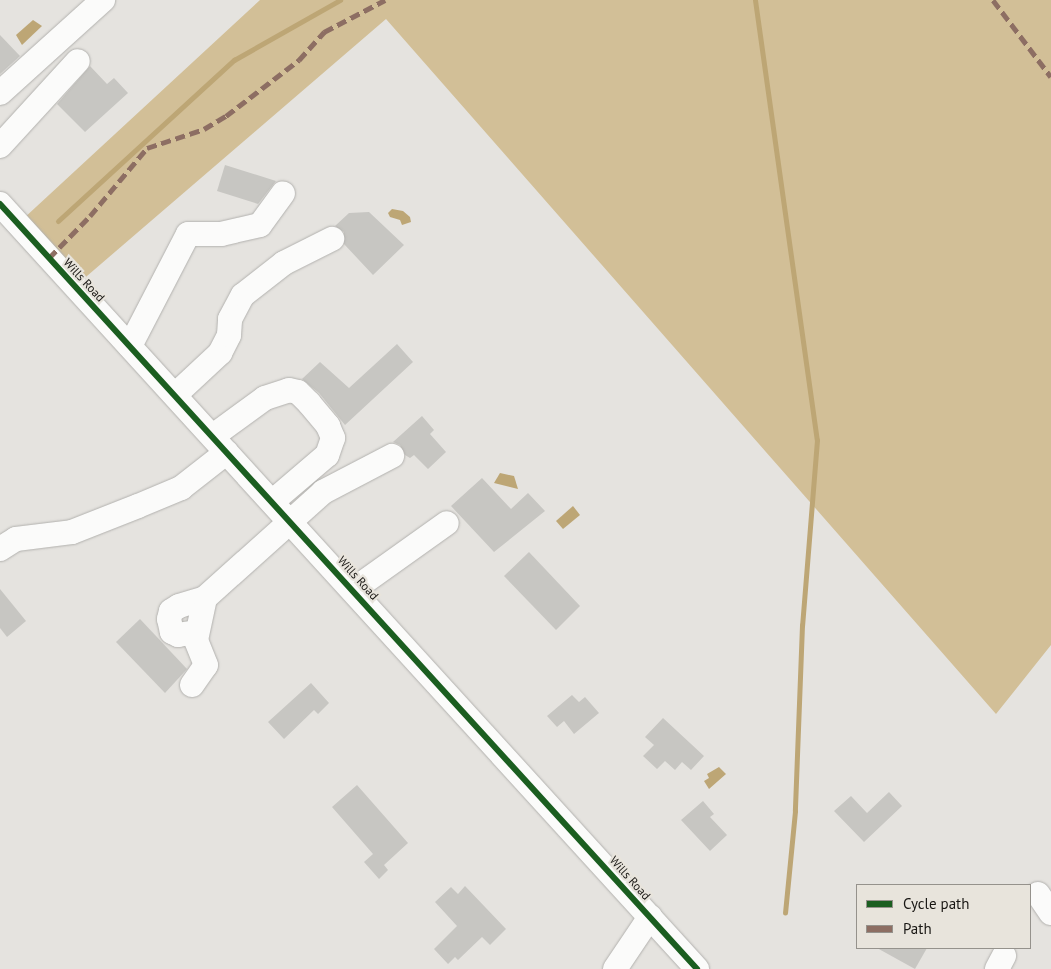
<!DOCTYPE html>
<style>
body{margin:0}
#map{position:relative;width:1051px;height:969px;overflow:hidden;background:#e5e3df;font-family:"PT Sans",sans-serif}
div>[style]{position:absolute}
.forest>*{inset:0;background:#d2bf97}
.water>*{inset:0;background:#bda675}
.stream>*{height:5px;margin:-2.5px;padding:0 2.5px;transform-origin:2.5px;border-radius:2.5px;background:#bda675}
.building>*{inset:0;background:#c7c6c2}
.roads{filter:drop-shadow(0 0 1px #b2b1ae) drop-shadow(0 0 1px #b2b1ae)}
.minor>*{height:24px;margin:-12px;padding:0 12px;transform-origin:12px;border-radius:12px;background:#fbfbfa}
.quiet>*{height:5px;margin-top:-2.5px;transform-origin:0;background:repeating-linear-gradient(90deg,#8d6e63 0 10px,transparent 0 15px)}
.cycleway>*{height:6px;margin:-3px;padding:0 3px;transform-origin:3px;border-radius:3px;background:#1b5e20}
span{translate:-50% -50%;white-space:nowrap;text-align:center;line-height:1.15;-webkit-text-stroke:4.5px #e8e4dc;paint-order:stroke}
.street-label{font-size:12px;color:#181613}
.legend{position:absolute;left:856px;top:884px;width:175px;height:65px;box-sizing:border-box;background:#e8e4dc;border:1px solid #95928c;margin:0;padding:6px 9px;list-style:none;font-size:15px;color:#181613}
.legend li{display:flex;align-items:center;gap:10px;height:25px}
.legend b{width:25px;border:1px solid #95928c}
</style>
<div id="map">
<div class="forest">
<div style="clip-path:polygon(260px 0,1051px 0,1051px 645px,996px 714px,386px 19px,80px 282px,23px 219px)"></div>
</div>
<div class="water">
<div style="clip-path:polygon(33px 20px,42px 26px,22px 45px,16px 35px)"></div>
<div style="clip-path:polygon(392px 209px,403px 211px,410px 217px,411px 222px,402px 225px,400px 220px,390px 217px,388px 213px)"></div>
<div style="clip-path:polygon(500px 473px,514px 476px,518px 489px,494px 483px)"></div>
<div style="clip-path:polygon(573px 506px,580px 515px,563px 529px,556px 521px)"></div>
<div style="clip-path:polygon(719px 767px,726px 774px,709px 789px,704px 781px,709px 778px,707px 774px)"></div>
</div>
<div class="stream">
<div style="left:755px;top:0;width:444px;rotate:82deg"></div>
<div style="left:817px;top:440px;width:186px;rotate:94.6deg"></div>
<div style="left:802px;top:625px;width:186px;rotate:92.2deg"></div>
<div style="left:795px;top:811px;width:102px;rotate:95.6deg"></div>
<div style="left:58px;top:221px;width:239px;rotate:-42.5deg"></div>
<div style="left:234px;top:60px;width:122px;rotate:-29.5deg"></div>
</div>
<div class="building">
<div style="clip-path:polygon(0 35px,20px 56px,0 74px)"></div>
<div style="clip-path:polygon(90px 66px,107px 84px,114px 78px,128px 93px,85px 132px,57px 104px)"></div>
<div style="clip-path:polygon(225px 165px,276px 181px,258px 204px,217px 191px)"></div>
<div style="clip-path:polygon(369px 212px,404px 245px,373px 275px,344px 244px,344px 232px,335px 226px,349px 213px)"></div>
<div style="clip-path:polygon(397px 344px,413px 362px,345px 425px,319px 393px,302px 379px,320px 362px,349px 388px)"></div>
<div style="clip-path:polygon(422px 416px,434px 430px,430px 434px,446px 452px,428px 469px,414px 455px,410px 458px,405px 455px,400px 445px,393px 442px)"></div>
<div style="clip-path:polygon(482px 478px,511px 509px,528px 493px,545px 511px,494px 552px,451px 506px)"></div>
<div style="clip-path:polygon(529px 552px,580px 606px,556px 630px,504px 576px)"></div>
<div style="clip-path:polygon(0 589px,26px 621px,7px 637px,0 628px)"></div>
<div style="clip-path:polygon(140px 619px,187px 669px,165px 693px,116px 642px)"></div>
<div style="clip-path:polygon(311px 683px,329px 703px,318px 714px,314px 710px,284px 739px,268px 722px)"></div>
<div style="clip-path:polygon(572px 695px,579px 702px,585px 697px,599px 713px,574px 734px,564px 721px,557px 727px,547px 716px)"></div>
<div style="clip-path:polygon(663px 718px,704px 756px,691px 770px,682px 762px,675px 770px,665px 761px,657px 769px,643px 756px,654px 745px,645px 737px)"></div>
<div style="clip-path:polygon(357px 785px,408px 843px,384px 865px,388px 870px,379px 879px,364px 862px,373px 854px,332px 807px)"></div>
<div style="clip-path:polygon(889px 792px,902px 806px,864px 842px,834px 811px,851px 796px,867px 813px)"></div>
<div style="clip-path:polygon(703px 801px,714px 814px,710px 817px,727px 835px,710px 851px,681px 820px)"></div>
<div style="clip-path:polygon(465px 886px,506px 929px,490px 945px,482px 937px,458px 960px,455px 957px,448px 964px,434px 949px,457px 926px,435px 902px,451px 887px,458px 894px)"></div>
<div style="clip-path:polygon(877px 948px,927px 948px,915px 969px)"></div>
</div>
<div class="roads">
<div class="minor">
<div style="left:0;top:93px;width:139px;rotate:-42.1deg"></div>
<div style="left:0;top:146px;width:115px;rotate:-47.5deg"></div>
<div style="left:0;top:204px;width:1035px;rotate:47.66deg"></div>
<div style="left:130px;top:346px;width:126px;rotate:-62.6deg"></div>
<div style="left:188px;top:234px;width:33px"></div>
<div style="left:221px;top:234px;width:40px;rotate:-13deg"></div>
<div style="left:260px;top:225px;width:39px;rotate:-54deg"></div>
<div style="left:175px;top:395px;width:62px;rotate:-43deg"></div>
<div style="left:220px;top:353px;width:20px;rotate:-63deg"></div>
<div style="left:229px;top:335px;width:16px;rotate:-86deg"></div>
<div style="left:230px;top:319px;width:27px;rotate:-62deg"></div>
<div style="left:243px;top:295px;width:52px;rotate:-38deg"></div>
<div style="left:284px;top:263px;width:54px;rotate:-26.6deg"></div>
<div style="left:213px;top:436px;width:64px;rotate:-36.2deg"></div>
<div style="left:265px;top:398px;width:25px;rotate:-18deg"></div>
<div style="left:289px;top:390px;width:9px;rotate:13deg"></div>
<div style="left:298px;top:392px;width:16px;rotate:45deg"></div>
<div style="left:309px;top:403px;width:30px;rotate:50deg"></div>
<div style="left:328px;top:426px;width:13px;rotate:67deg"></div>
<div style="left:333px;top:438px;width:18px;rotate:109deg"></div>
<div style="left:327px;top:455px;width:71px;rotate:139.6deg"></div>
<div style="left:0;top:549px;width:19px;rotate:-32deg"></div>
<div style="left:16px;top:539px;width:56px;rotate:-7.1deg"></div>
<div style="left:72px;top:532px;width:71px;rotate:-21.5deg"></div>
<div style="left:138px;top:506px;width:47px;rotate:-22.7deg"></div>
<div style="left:181px;top:488px;width:58px;rotate:-38deg"></div>
<div style="left:353px;top:590px;width:115px;rotate:-35.5deg"></div>
<div style="left:197px;top:632px;width:19px;rotate:171deg"></div>
<div style="left:178px;top:635px;width:7px;rotate:-153deg"></div>
<div style="left:172px;top:632px;width:13px;rotate:-103deg"></div>
<div style="left:169px;top:619px;width:8px;rotate:-76deg"></div>
<div style="left:171px;top:611px;width:9px;rotate:-32deg"></div>
<div style="left:179px;top:606px;width:27px;rotate:-17deg"></div>
<div style="left:192px;top:685px;width:24px;rotate:-55deg"></div>
<div style="left:206px;top:665px;width:27px;rotate:-112deg"></div>
<div style="left:196px;top:640px;width:43px;rotate:-77.9deg"></div>
<div style="left:205px;top:598px;width:159px;rotate:-41.9deg"></div>
<div style="left:323px;top:492px;width:78px;rotate:-27.6deg"></div>
<div style="left:1038px;top:894px;width:23px;rotate:56deg"></div>
<div style="left:615px;top:969px;width:63px;rotate:-56.1deg"></div>
<div style="left:997px;top:969px;width:15px;rotate:-62deg"></div>
</div>
</div>
<div class="quiet">
<div style="left:993px;top:0;width:96px;rotate:53deg"></div>
<div style="left:49px;top:258px;width:59px;rotate:-45.7deg"></div>
<div style="left:90px;top:216px;width:89px;rotate:-50deg"></div>
<div style="left:147px;top:148px;width:60px;rotate:-18.4deg"></div>
<div style="left:204px;top:129px;width:26px;rotate:-31deg"></div>
<div style="left:226px;top:116px;width:92px;rotate:-37.5deg"></div>
<div style="left:299px;top:60px;width:38px;rotate:-48deg"></div>
<div style="left:324px;top:32px;width:69px;rotate:-27.7deg"></div>
</div>
<div class="cycleway">
<div style="left:0;top:204px;width:1035px;rotate:47.66deg"></div>
</div>
<div class="street-label">
<span style="left:84px;top:280px;rotate:47deg">Wills Road</span>
<span style="left:358px;top:578px;rotate:48deg">Wills Road</span>
<span style="left:630px;top:878px;rotate:48deg">Wills Road</span>
</div>
<ul class="legend">
<li><b style="height:6px;background:#1b5e20"></b>Cycle path</li>
<li><b style="height:6px;background:#8d6e63"></b>Path</li>
</ul>
</div>
